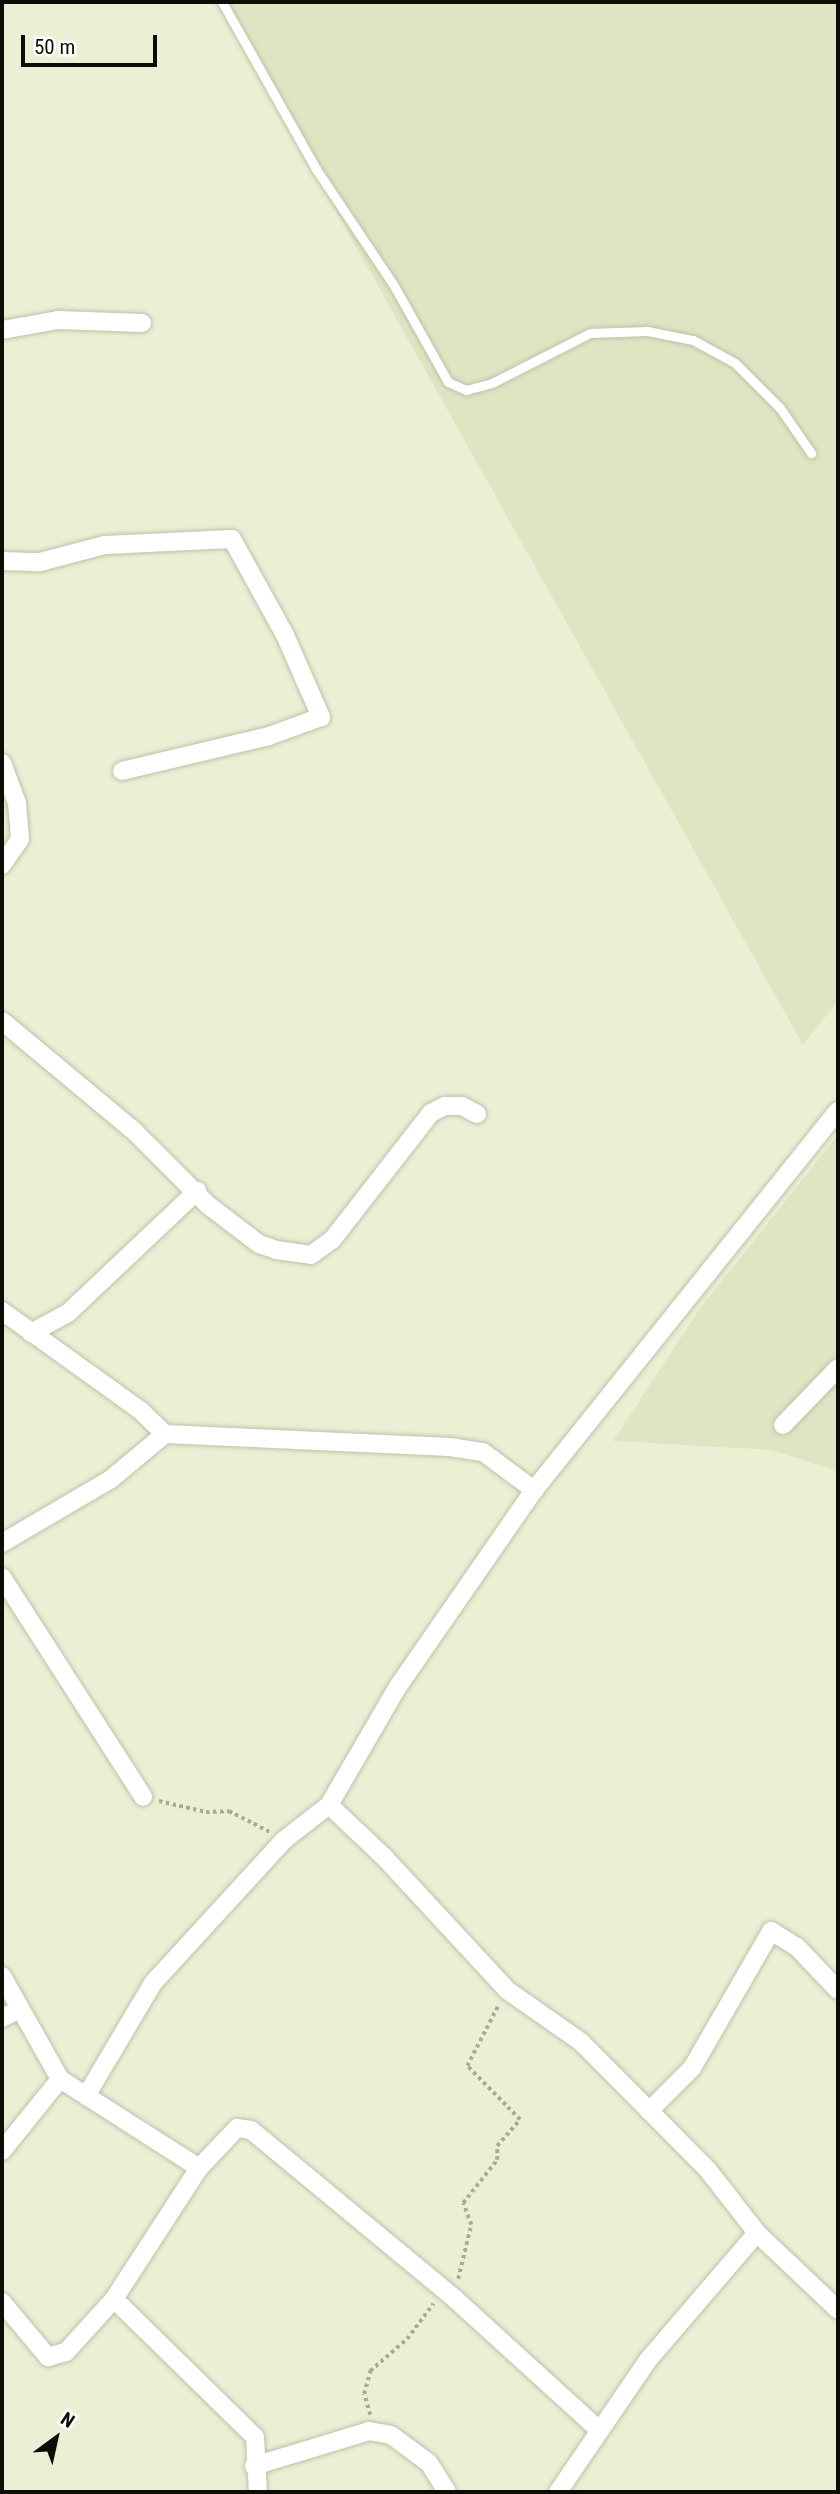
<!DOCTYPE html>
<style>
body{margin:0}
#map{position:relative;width:840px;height:2494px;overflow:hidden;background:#edefd5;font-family:"Roboto Condensed",sans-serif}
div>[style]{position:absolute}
.built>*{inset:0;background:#e1e4c3}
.path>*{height:3.5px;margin-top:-1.75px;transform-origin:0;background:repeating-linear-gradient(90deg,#a9ab96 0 3.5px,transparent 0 7px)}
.roads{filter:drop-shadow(0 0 2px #bfc1a9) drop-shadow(0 0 2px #bfc1a9)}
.lane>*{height:9px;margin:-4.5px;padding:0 4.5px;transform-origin:4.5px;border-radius:4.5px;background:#fff}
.street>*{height:18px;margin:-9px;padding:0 9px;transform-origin:9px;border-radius:9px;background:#fff}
span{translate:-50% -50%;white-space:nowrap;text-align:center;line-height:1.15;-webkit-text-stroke:7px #fff;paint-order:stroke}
.frame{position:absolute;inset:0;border:4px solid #0c0d05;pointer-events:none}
.north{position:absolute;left:21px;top:2403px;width:70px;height:70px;-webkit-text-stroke:5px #fff;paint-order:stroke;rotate:33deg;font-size:19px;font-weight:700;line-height:28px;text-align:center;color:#0c0d05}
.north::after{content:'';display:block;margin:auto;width:24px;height:32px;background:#0c0d05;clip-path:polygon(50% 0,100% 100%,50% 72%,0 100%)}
.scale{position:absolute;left:21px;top:35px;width:136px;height:32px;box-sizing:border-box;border:4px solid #0c0d05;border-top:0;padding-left:9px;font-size:21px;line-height:24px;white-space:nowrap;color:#0c0d05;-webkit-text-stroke:5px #fff;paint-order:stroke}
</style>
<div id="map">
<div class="built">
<div style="clip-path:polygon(219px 2px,838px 2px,838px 1001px,803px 1045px)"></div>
<div style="clip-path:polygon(838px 1135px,838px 1471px,771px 1450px,613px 1441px,701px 1307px)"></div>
</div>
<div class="path">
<div style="left:159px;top:1801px;width:48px;rotate:13.2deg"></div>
<div style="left:206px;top:1812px;width:23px;rotate:-2deg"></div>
<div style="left:229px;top:1811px;width:46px;rotate:27.1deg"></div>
<div style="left:458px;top:2279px;width:56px;rotate:-76.5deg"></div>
<div style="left:471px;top:2225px;width:23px;rotate:-110deg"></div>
<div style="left:463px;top:2203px;width:55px;rotate:-51.7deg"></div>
<div style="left:497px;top:2160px;width:14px;rotate:-90deg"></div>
<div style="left:497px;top:2146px;width:35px;rotate:-49deg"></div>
<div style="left:520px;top:2120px;width:76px;rotate:-134.5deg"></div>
<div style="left:467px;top:2066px;width:70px;rotate:-62.7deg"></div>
<div style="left:370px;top:2415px;width:22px;rotate:-106deg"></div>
<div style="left:364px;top:2394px;width:24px;rotate:-75deg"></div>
<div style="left:370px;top:2371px;width:49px;rotate:-40.9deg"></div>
<div style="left:407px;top:2339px;width:44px;rotate:-53.4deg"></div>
</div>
<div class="roads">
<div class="lane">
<div style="left:222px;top:2px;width:192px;rotate:60.6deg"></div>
<div style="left:316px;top:169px;width:138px;rotate:56.2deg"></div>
<div style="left:393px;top:284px;width:112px;rotate:60.7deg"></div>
<div style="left:448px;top:382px;width:20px;rotate:24deg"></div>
<div style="left:466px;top:390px;width:27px;rotate:-15deg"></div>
<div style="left:492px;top:383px;width:110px;rotate:-27deg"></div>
<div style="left:590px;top:333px;width:57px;rotate:-2deg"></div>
<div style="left:647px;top:331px;width:47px;rotate:11.1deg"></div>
<div style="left:693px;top:340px;width:48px;rotate:28.7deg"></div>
<div style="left:735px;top:363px;width:64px;rotate:45deg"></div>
<div style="left:780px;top:408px;width:55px;rotate:55.4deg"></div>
</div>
<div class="street">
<div style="left:2px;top:330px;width:57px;rotate:-10.1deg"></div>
<div style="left:58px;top:320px;width:84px;rotate:2deg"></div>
<div style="left:2px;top:561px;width:38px;rotate:2deg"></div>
<div style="left:40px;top:562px;width:67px;rotate:-14.7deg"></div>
<div style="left:105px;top:545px;width:127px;rotate:-2.7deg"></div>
<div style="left:232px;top:539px;width:110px;rotate:61.1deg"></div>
<div style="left:285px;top:635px;width:90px;rotate:66.3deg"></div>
<div style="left:321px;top:717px;width:55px;rotate:159.9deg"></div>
<div style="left:269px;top:736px;width:151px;rotate:166.6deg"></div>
<div style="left:2px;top:763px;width:43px;rotate:69.4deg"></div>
<div style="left:17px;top:803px;width:36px;rotate:85deg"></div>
<div style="left:20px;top:839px;width:32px;rotate:125deg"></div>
<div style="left:2px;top:1021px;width:173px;rotate:39.8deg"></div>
<div style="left:135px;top:1132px;width:103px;rotate:45deg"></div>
<div style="left:208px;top:1205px;width:64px;rotate:37.4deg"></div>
<div style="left:259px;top:1244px;width:18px;rotate:19deg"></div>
<div style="left:276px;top:1250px;width:35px;rotate:8deg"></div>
<div style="left:311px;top:1255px;width:26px;rotate:-36deg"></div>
<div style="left:332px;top:1240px;width:161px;rotate:-52.1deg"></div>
<div style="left:431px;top:1113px;width:16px;rotate:-27deg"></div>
<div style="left:445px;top:1106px;width:17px"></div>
<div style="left:462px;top:1106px;width:17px;rotate:28deg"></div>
<div style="left:2px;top:1311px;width:171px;rotate:35.7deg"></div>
<div style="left:141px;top:1411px;width:33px;rotate:44deg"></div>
<div style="left:165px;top:1434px;width:285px;rotate:2.6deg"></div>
<div style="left:450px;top:1447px;width:33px;rotate:9deg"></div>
<div style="left:483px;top:1452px;width:64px;rotate:36.7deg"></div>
<div style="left:31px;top:1333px;width:42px;rotate:-28.4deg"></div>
<div style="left:68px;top:1313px;width:178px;rotate:-43.4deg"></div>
<div style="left:783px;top:1425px;width:79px;rotate:-46deg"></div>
<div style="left:2px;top:1543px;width:126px;rotate:-30.4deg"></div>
<div style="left:111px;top:1479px;width:70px;rotate:-39.8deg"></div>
<div style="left:2px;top:1577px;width:261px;rotate:57.3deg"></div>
<div style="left:329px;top:1805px;width:76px;rotate:43.4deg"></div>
<div style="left:384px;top:1857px;width:181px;rotate:47.2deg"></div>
<div style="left:507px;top:1990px;width:90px;rotate:35.1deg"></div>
<div style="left:581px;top:2042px;width:180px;rotate:45.2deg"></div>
<div style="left:708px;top:2170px;width:80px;rotate:52.1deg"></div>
<div style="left:757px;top:2233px;width:112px;rotate:43.5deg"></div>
<div style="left:2px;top:1976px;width:118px;rotate:60.6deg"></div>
<div style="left:60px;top:2079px;width:165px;rotate:32.6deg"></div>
<div style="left:2px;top:2018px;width:20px;rotate:-27deg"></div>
<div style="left:86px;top:2096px;width:131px;rotate:-59.3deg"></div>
<div style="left:153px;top:1983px;width:194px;rotate:-47.5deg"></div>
<div style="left:284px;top:1840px;width:57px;rotate:-37.9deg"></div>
<div style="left:329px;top:1805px;width:135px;rotate:-59.8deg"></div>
<div style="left:397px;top:1688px;width:241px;rotate:-55.3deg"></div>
<div style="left:534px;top:1490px;width:486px;rotate:-51.3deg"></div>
<div style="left:649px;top:2111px;width:61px;rotate:-45deg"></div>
<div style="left:692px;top:2068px;width:158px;rotate:-60deg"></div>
<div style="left:771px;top:1931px;width:31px;rotate:32deg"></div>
<div style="left:797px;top:1947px;width:59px;rotate:46.4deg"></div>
<div style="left:2px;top:2151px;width:92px;rotate:-51.1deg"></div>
<div style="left:114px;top:2299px;width:156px;rotate:-57deg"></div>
<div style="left:199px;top:2168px;width:55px;rotate:-46.5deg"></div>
<div style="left:237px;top:2128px;width:14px;rotate:8deg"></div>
<div style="left:251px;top:2130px;width:264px;rotate:39.6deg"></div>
<div style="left:454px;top:2298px;width:197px;rotate:42.3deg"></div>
<div style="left:2px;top:2302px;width:72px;rotate:50.1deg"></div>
<div style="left:48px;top:2357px;width:19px;rotate:-16deg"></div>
<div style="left:66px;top:2352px;width:72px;rotate:-47.8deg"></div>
<div style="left:114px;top:2299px;width:197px;rotate:44.4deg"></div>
<div style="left:255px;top:2437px;width:55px;rotate:86.9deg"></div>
<div style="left:254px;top:2466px;width:120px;rotate:-16.9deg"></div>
<div style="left:369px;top:2431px;width:22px;rotate:10deg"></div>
<div style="left:391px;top:2435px;width:47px;rotate:36.4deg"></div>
<div style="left:429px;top:2463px;width:34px;rotate:58deg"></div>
<div style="left:558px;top:2492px;width:160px;rotate:-55.7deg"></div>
<div style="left:648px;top:2360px;width:167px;rotate:-49.4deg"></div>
</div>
</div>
<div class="frame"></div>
<div class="north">N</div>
<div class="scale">50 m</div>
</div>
